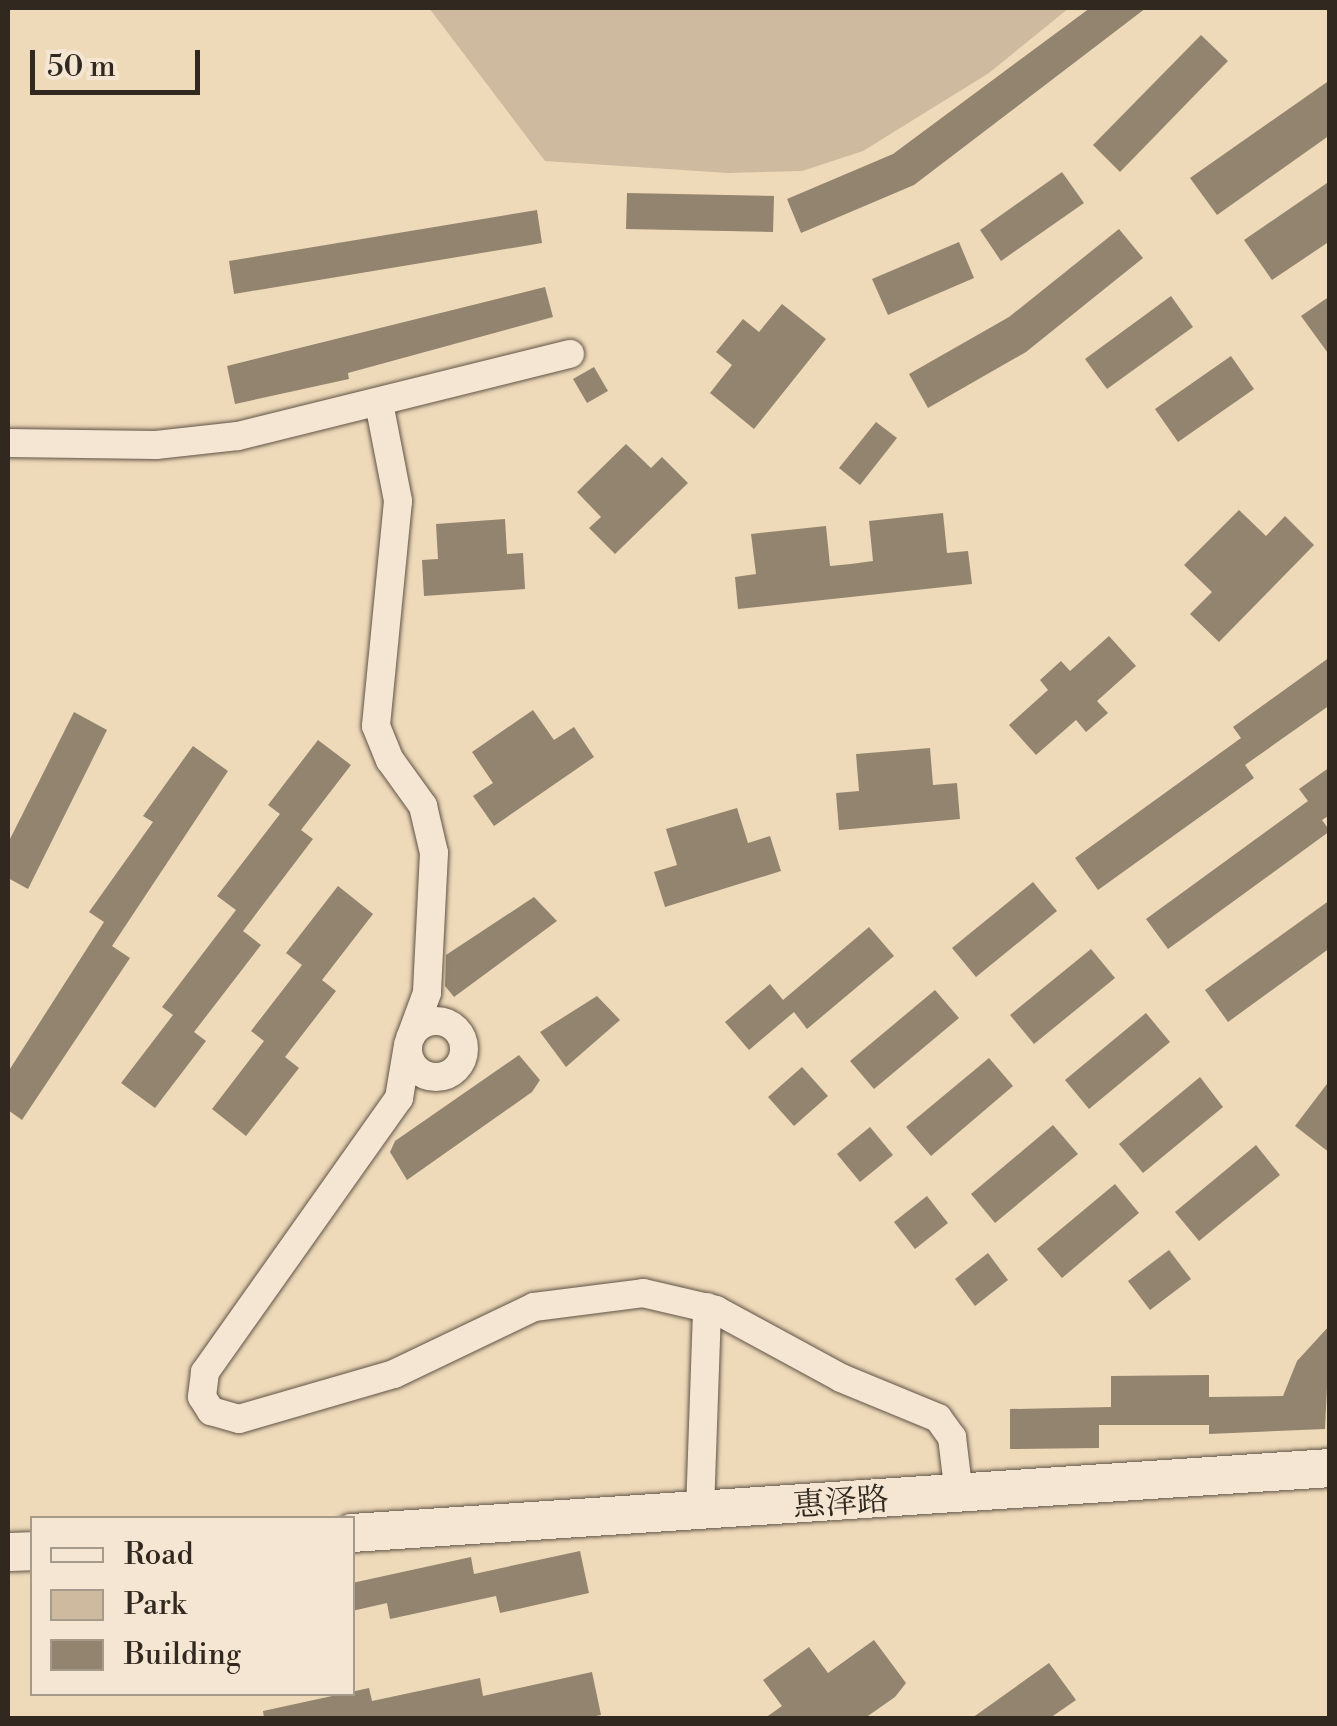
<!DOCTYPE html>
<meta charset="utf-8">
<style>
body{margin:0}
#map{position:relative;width:1337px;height:1726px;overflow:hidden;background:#eed9b9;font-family:"Libre Bodoni","Noto Serif SC",serif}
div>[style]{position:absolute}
.green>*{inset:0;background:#cebb9f}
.building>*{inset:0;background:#93846f}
.roads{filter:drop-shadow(0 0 2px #605446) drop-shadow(0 0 2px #605446)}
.street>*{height:28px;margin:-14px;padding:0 14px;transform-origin:14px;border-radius:14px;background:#f4e6d2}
.street>.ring{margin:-14px;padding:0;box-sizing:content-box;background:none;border:28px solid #f4e6d2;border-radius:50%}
.secondary>*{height:38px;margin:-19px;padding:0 19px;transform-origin:19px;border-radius:19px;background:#f4e6d2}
span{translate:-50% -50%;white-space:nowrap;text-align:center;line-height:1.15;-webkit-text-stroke:8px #f4e6d2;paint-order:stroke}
.street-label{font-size:32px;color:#31281f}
.frame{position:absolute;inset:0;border:10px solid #31281f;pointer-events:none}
.legend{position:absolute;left:30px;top:1516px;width:325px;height:180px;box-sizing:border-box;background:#f4e6d2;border:2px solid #a69a8a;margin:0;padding:12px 18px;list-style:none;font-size:30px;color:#31281f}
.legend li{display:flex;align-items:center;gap:20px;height:50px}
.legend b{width:50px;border:2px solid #a69a8a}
.scale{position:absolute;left:30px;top:50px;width:170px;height:45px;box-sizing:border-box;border:5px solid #31281f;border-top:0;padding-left:12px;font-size:30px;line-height:35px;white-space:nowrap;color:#31281f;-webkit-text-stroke:8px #f4e6d2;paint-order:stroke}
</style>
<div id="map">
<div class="green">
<div style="clip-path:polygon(429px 8px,1069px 8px,989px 73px,863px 151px,802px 171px,728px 173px,545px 161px)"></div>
</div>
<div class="building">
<div style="clip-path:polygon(1090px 8px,1146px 8px,914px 185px,801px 233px,787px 199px,893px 154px)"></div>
<div style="clip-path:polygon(1201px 35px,1228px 61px,1120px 172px,1093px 145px)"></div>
<div style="clip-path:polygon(1330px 80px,1330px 135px,1217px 215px,1190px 178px)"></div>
<div style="clip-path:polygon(1062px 172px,1084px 203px,1001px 261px,980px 230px)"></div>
<div style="clip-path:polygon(1330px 181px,1330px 241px,1272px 280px,1244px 240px)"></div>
<div style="clip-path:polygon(627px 193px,774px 196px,773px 232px,626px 229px)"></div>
<div style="clip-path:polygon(537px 210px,542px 243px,234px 294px,229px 261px)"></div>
<div style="clip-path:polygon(1119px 229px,1143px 258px,1026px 352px,928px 408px,909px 374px,1009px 317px)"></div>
<div style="clip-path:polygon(959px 242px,974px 278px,888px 315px,872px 279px)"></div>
<div style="clip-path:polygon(545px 287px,553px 317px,348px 373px,349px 379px,235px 404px,227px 366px)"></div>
<div style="clip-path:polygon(1171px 296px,1193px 327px,1107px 389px,1085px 359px)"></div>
<div style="clip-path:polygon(1330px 296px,1330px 356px,1301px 316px)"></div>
<div style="clip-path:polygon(782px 304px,826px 339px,754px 429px,710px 393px,732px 365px,716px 352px,743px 319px,759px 332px)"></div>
<div style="clip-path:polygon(1231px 356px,1254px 389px,1178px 442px,1155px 409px)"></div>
<div style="clip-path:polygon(594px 367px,608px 391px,587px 403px,573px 379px)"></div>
<div style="clip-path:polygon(876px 422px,897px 438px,860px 485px,839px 468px)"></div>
<div style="clip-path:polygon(626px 444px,651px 468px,662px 457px,688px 483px,615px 554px,589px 528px,601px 517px,577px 492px)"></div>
<div style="clip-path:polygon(1239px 510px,1266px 536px,1285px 516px,1314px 545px,1219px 642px,1190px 614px,1212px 592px,1184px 565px)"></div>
<div style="clip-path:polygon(943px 513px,947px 553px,968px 551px,972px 584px,738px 609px,735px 577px,756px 574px,751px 534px,826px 526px,830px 566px,851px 564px,873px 561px,869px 521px)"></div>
<div style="clip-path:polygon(505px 519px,507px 554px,523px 553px,525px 589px,424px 596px,422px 560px,438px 559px,436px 524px)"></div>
<div style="clip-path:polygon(1109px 636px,1136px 666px,1097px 701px,1108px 713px,1086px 732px,1076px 720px,1036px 755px,1009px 725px,1048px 690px,1040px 680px,1061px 661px,1070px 671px)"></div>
<div style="clip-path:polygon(1330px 657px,1330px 705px,1245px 765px,1254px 778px,1098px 890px,1075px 858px,1241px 738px,1233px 727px)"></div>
<div style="clip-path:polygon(533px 710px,554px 740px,574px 727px,594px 757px,494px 826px,473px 796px,493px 783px,472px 752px)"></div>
<div style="clip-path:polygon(74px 712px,107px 730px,28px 889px,8px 878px,8px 843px)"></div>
<div style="clip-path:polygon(318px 740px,351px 765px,301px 830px,313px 839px,243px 931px,261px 945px,194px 1032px,206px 1041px,155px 1108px,121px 1083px,173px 1015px,162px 1007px,236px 910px,217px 896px,280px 814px,268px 805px)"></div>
<div style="clip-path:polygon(193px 746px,228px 771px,112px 946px,130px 958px,22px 1120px,8px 1110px,8px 1072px,104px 922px,89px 912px,153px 822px,143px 816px)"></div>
<div style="clip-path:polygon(930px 748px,933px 785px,957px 783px,960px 819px,839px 830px,836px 793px,859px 791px,856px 754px)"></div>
<div style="clip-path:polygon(1330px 767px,1330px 815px,1322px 820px,1330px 831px,1168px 949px,1146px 919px,1308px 801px,1299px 789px)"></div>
<div style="clip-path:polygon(737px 808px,748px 843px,770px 836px,781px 871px,665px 907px,654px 872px,677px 865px,666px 829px)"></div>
<div style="clip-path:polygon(1033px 882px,1057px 911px,976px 977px,952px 948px)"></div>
<div style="clip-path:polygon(338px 886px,373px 914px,322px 980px,336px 991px,285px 1057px,299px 1068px,246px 1136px,212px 1109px,264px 1041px,251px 1031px,302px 965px,286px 953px)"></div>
<div style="clip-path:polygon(534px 897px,557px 921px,454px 997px,445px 986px,446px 955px)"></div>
<div style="clip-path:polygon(1330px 900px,1330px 948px,1228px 1022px,1205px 990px)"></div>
<div style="clip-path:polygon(869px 927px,894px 956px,807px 1029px,794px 1012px,749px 1050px,725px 1022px,770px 984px,783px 1000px)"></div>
<div style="clip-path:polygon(1091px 949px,1115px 978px,1034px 1044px,1010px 1015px)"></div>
<div style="clip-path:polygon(935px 990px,959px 1018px,874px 1089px,850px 1061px)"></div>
<div style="clip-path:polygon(597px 996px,620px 1020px,566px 1067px,540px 1032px)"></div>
<div style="clip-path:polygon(1146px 1013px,1170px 1042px,1089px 1109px,1065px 1080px)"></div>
<div style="clip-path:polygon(519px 1055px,540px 1080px,532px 1092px,407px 1180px,390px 1152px,395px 1141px)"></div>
<div style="clip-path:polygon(989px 1058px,1013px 1086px,931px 1156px,906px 1127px)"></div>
<div style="clip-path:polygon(802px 1067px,828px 1096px,794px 1126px,768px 1097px)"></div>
<div style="clip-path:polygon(1200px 1077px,1223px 1107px,1143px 1173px,1119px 1144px)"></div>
<div style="clip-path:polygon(1330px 1080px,1330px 1153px,1295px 1126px)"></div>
<div style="clip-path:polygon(1053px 1125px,1078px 1154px,995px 1223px,971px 1194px)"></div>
<div style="clip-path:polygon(870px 1127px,893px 1155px,860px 1182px,837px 1154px)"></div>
<div style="clip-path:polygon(1256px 1145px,1280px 1175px,1199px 1241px,1175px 1212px)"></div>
<div style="clip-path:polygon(1115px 1184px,1139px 1213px,1062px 1278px,1037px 1249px)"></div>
<div style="clip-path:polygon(927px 1196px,948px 1223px,915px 1249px,894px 1222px)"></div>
<div style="clip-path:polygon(1169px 1250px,1191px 1279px,1150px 1310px,1128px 1281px)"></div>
<div style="clip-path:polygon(988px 1253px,1008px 1280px,975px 1306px,955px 1279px)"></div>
<div style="clip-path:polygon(1330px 1325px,1325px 1429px,1209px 1434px,1209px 1425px,1099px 1425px,1099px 1448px,1010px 1449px,1010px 1409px,1111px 1407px,1111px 1376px,1209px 1375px,1209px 1397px,1283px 1396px,1297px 1361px)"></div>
<div style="clip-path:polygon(580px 1551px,589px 1593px,500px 1613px,496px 1596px,390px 1619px,387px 1603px,352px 1611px,352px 1583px,471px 1557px,474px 1574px)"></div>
<div style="clip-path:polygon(874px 1640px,906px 1683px,895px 1697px,865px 1718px,765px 1718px,782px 1706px,763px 1680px,809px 1647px,828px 1673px)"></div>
<div style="clip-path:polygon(1049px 1663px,1076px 1700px,1050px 1718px,972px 1718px)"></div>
<div style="clip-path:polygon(592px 1672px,601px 1715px,585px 1718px,264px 1718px,263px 1711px,369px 1688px,372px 1701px,480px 1678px,483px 1696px)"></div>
</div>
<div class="roads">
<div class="street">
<div style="left:379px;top:403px;width:100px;rotate:79deg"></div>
<div style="left:398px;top:501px;width:226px;rotate:95.6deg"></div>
<div style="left:376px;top:726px;width:37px;rotate:68deg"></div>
<div style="left:390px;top:760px;width:57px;rotate:54.3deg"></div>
<div style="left:423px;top:806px;width:48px;rotate:76.8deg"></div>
<div style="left:434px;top:853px;width:140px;rotate:92.9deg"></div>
<div style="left:427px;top:993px;width:46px;rotate:110.4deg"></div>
<div style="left:8px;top:443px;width:148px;rotate:0.8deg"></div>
<div style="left:156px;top:445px;width:82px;rotate:-6.3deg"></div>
<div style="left:238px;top:436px;width:342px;rotate:-13.9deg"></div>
<div class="ring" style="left:408px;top:1021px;width:28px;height:28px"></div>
<div style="left:408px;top:1045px;width:54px;rotate:99.6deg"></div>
<div style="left:399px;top:1098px;width:336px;rotate:125.3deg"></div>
<div style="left:205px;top:1372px;width:25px;rotate:97deg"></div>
<div style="left:202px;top:1397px;width:17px;rotate:57deg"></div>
<div style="left:211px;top:1411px;width:29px;rotate:16deg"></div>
<div style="left:239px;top:1419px;width:161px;rotate:-16.2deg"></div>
<div style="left:394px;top:1374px;width:155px;rotate:-25.6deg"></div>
<div style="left:534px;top:1307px;width:110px;rotate:-7.3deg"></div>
<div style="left:643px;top:1293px;width:75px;rotate:13.1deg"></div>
<div style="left:716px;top:1310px;width:142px;rotate:28.5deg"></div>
<div style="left:841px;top:1378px;width:105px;rotate:22.4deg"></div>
<div style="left:938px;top:1418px;width:24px;rotate:54deg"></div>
<div style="left:952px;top:1437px;width:58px;rotate:83.1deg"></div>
<div style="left:700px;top:1511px;width:204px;rotate:-88deg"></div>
</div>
<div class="secondary">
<div style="left:352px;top:1533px;width:980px;rotate:-3.8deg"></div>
<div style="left:8px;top:1552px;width:24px;rotate:-2deg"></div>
</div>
</div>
<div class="street-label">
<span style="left:841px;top:1503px;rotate:-4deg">惠泽路</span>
</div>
<div class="frame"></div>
<ul class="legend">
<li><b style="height:12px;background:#f4e6d2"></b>Road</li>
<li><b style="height:28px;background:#cebb9f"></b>Park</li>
<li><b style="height:28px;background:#93846f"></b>Building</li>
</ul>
<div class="scale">50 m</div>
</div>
